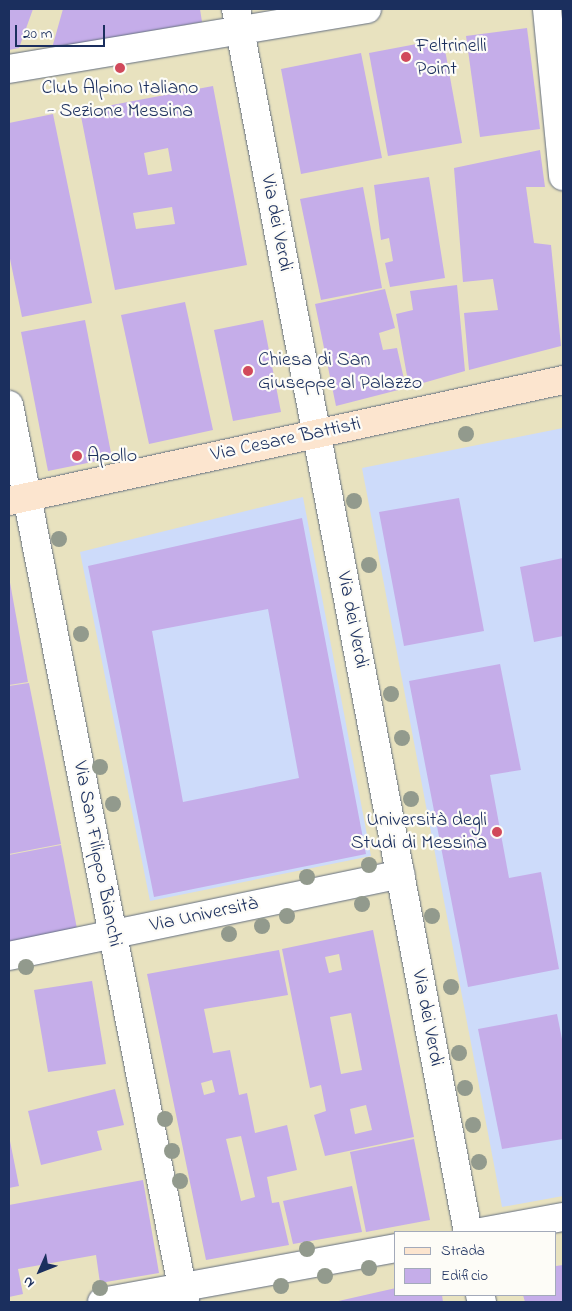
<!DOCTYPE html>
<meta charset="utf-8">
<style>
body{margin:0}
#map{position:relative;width:572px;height:1311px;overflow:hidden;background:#e8e2bf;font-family:"Indie Flower",sans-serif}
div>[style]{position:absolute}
.built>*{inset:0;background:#cddbfa}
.building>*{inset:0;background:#c5ade9}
.roads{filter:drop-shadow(0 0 1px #636e80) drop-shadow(0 0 1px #636e80)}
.minor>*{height:28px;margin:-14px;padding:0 14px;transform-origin:14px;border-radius:14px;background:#fff}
.secondary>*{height:28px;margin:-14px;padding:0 14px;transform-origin:14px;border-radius:14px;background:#fce5cf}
.trees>*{width:16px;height:16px;margin:-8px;border-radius:50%;background:#929a8d}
.dots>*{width:14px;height:14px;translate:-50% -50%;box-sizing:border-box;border:2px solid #fdfcf7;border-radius:50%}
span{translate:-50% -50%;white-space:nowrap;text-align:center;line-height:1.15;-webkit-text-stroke:4.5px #fdfcf7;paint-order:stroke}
.poi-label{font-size:20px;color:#1b2f5e}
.left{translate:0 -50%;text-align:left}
.right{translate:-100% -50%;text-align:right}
.street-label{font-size:20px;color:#1b2f5e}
.frame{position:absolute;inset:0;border:10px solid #1b2f5e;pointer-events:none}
.legend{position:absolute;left:394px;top:1231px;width:162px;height:65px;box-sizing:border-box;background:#fdfcf7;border:1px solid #a3aaba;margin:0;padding:6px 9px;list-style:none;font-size:15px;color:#1b2f5e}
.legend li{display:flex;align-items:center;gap:10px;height:25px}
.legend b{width:25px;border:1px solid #a3aaba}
.north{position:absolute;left:15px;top:1246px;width:50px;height:50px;-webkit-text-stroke:4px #fdfcf7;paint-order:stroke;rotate:226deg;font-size:14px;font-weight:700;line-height:20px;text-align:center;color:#1b2f5e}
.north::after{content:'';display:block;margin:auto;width:18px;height:22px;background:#1b2f5e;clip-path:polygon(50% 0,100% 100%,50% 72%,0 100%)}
.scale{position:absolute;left:15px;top:25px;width:90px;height:22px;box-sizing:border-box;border:2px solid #1b2f5e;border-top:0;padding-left:6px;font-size:15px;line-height:18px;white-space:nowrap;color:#1b2f5e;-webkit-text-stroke:4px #fdfcf7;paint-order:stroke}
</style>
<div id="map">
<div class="built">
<div style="clip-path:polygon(563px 428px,563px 1196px,502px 1207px,362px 468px)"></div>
<div style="clip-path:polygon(303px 497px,371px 856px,150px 901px,80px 552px)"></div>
</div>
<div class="building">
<div style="clip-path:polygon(9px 9px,33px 9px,19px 48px,9px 50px)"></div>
<div style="clip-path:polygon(63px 9px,200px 9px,202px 22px,52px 48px)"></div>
<div style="clip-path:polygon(527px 28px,540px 129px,480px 137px,466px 36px)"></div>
<div style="clip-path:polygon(443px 39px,462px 143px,388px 156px,369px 53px)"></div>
<div style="clip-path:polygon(361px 53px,382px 158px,301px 174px,281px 69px)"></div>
<div style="clip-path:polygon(evenodd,213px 86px,247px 265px,115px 290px,80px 111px,213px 86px,168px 148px,172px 171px,148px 175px,144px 153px,168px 148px,213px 86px,172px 207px,175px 224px,136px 229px,133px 213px,172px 207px)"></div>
<div style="clip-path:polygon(53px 114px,92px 303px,22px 317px,9px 254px,9px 123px)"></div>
<div style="clip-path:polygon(540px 150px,545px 187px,526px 187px,534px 243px,551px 245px,561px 346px,469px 370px,464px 313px,498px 310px,493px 279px,463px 282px,454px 168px)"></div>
<div style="clip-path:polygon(429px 177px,445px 278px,390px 287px,385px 263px,393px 261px,389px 238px,381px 240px,374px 185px)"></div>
<div style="clip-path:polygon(363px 187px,382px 288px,321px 300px,300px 199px)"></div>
<div style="clip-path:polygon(457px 285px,465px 371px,409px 387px,396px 314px,413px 310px,410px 291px)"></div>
<div style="clip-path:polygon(385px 289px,395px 328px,379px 333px,383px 350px,397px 348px,406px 388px,336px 406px,315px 304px)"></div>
<div style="clip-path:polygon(185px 302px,213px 430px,149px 444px,121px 315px)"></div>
<div style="clip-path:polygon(85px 320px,112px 458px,48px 471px,21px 332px)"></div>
<div style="clip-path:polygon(263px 320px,281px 412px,233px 421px,214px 330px)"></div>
<div style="clip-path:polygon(459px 498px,484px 631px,404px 646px,379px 512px)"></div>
<div style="clip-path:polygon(evenodd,302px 518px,366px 854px,154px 897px,88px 566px,302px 518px,268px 609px,299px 778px,183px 802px,152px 631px,268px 609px)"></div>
<div style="clip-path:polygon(563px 558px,563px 636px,534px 642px,520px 567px)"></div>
<div style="clip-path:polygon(9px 577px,28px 682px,9px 685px)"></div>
<div style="clip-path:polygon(500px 664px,521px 770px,490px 775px,509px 878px,541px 872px,559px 969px,468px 987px,409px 681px)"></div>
<div style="clip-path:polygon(29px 683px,61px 844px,9px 854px,9px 686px)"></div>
<div style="clip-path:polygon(61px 845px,77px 929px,9px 944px,9px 855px)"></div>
<div style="clip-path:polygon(evenodd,373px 930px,414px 1137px,325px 1156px,314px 1115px,326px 1111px,321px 1085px,310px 1088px,282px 949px,373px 930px,339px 954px,342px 970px,329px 973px,325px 957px,339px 954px,373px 930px,351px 1013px,362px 1070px,341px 1074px,330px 1017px,351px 1013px,373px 930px,366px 1105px,372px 1130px,355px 1134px,350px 1109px,366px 1105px)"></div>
<div style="clip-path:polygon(evenodd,279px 950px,288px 995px,204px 1009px,213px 1053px,230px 1050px,239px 1095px,247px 1093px,255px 1133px,287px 1125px,297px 1170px,267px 1177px,272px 1203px,279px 1202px,289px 1245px,206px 1260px,147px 974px,279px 950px,212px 1080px,215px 1092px,204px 1095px,201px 1083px,212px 1080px,279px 950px,241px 1136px,255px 1197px,241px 1201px,226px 1139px,241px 1136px)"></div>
<div style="clip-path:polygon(92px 981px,106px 1064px,48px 1072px,34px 990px)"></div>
<div style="clip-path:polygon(557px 1014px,563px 1044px,563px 1139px,502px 1149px,478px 1029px)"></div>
<div style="clip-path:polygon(115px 1089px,124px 1125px,97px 1131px,102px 1150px,41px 1165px,28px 1111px)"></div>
<div style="clip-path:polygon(9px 1136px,19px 1186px,9px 1188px)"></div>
<div style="clip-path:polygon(414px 1139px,430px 1220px,366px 1232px,350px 1152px)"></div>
<div style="clip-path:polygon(143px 1180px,159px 1273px,100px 1283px,96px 1255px,18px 1269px,23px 1294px,9px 1297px,9px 1205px)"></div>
<div style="clip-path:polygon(352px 1186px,362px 1232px,293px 1244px,283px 1201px)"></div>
<div style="clip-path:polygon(563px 1265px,563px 1302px,525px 1302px,523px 1295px,556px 1295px,556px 1266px)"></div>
<div style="clip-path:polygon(396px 1288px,396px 1295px,442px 1295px,443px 1302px,334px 1302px)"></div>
</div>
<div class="roads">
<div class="minor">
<div style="left:236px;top:9px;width:1245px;rotate:79.26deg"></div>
<div style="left:547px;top:9px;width:168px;rotate:84.5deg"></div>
<div style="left:9px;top:69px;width:363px;rotate:-9.5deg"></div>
<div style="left:9px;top:405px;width:914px;rotate:78.9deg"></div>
<div style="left:9px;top:956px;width:400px;rotate:-11.8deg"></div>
<div style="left:481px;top:1232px;width:83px;rotate:-10.4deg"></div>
<div style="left:480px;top:1295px;width:7px;rotate:74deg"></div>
<div style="left:102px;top:1302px;width:299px;rotate:-10.4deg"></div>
</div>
<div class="secondary">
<div style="left:9px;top:501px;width:567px;rotate:-12.32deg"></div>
</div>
</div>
<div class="trees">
<div style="left:466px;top:434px"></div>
<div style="left:354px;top:501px"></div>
<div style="left:59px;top:539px"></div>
<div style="left:369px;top:565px"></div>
<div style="left:81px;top:634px"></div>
<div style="left:391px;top:694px"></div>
<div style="left:402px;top:738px"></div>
<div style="left:100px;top:767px"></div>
<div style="left:411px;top:799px"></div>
<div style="left:113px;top:804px"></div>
<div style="left:369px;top:865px"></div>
<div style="left:307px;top:877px"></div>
<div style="left:362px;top:904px"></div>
<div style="left:287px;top:916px"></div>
<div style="left:432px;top:916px"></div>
<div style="left:262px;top:926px"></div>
<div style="left:229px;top:934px"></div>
<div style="left:26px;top:967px"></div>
<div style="left:451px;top:987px"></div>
<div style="left:459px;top:1053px"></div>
<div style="left:465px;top:1088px"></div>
<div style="left:165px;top:1119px"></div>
<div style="left:473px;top:1125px"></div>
<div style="left:172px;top:1151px"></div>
<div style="left:479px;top:1162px"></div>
<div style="left:180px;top:1181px"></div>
<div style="left:307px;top:1249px"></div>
<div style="left:369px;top:1268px"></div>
<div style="left:325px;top:1276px"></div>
<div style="left:281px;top:1286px"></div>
<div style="left:100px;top:1288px"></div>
</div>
<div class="dots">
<div style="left:406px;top:57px;background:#d1495b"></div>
<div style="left:120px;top:68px;background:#d1495b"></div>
<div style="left:248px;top:371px;background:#d1495b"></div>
<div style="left:77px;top:456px;background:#d1495b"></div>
<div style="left:497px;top:832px;background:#d1495b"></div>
</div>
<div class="poi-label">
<span class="left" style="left:416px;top:58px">Feltrinelli<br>Point</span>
<span style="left:120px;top:100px">Club Alpino Italiano<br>- Sezione Messina</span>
<span class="left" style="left:258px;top:372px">Chiesa di San<br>Giuseppe al Palazzo</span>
<span class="left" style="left:87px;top:456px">Apollo</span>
<span class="right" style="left:487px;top:832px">Università degli<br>Studi di Messina</span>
</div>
<div class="street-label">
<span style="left:276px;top:223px;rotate:79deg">Via dei Verdi</span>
<span style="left:286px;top:440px;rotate:-12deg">Via Cesare Battisti</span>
<span style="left:352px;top:620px;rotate:79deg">Via dei Verdi</span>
<span style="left:97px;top:854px;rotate:79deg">Via San Filippo Bianchi</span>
<span style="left:204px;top:915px;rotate:-12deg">Via Università</span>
<span style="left:427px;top:1018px;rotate:79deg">Via dei Verdi</span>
</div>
<div class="frame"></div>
<ul class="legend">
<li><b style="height:6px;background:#fce5cf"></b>Strada</li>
<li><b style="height:14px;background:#c5ade9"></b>Edificio</li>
</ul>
<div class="north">N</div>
<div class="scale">20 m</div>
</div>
